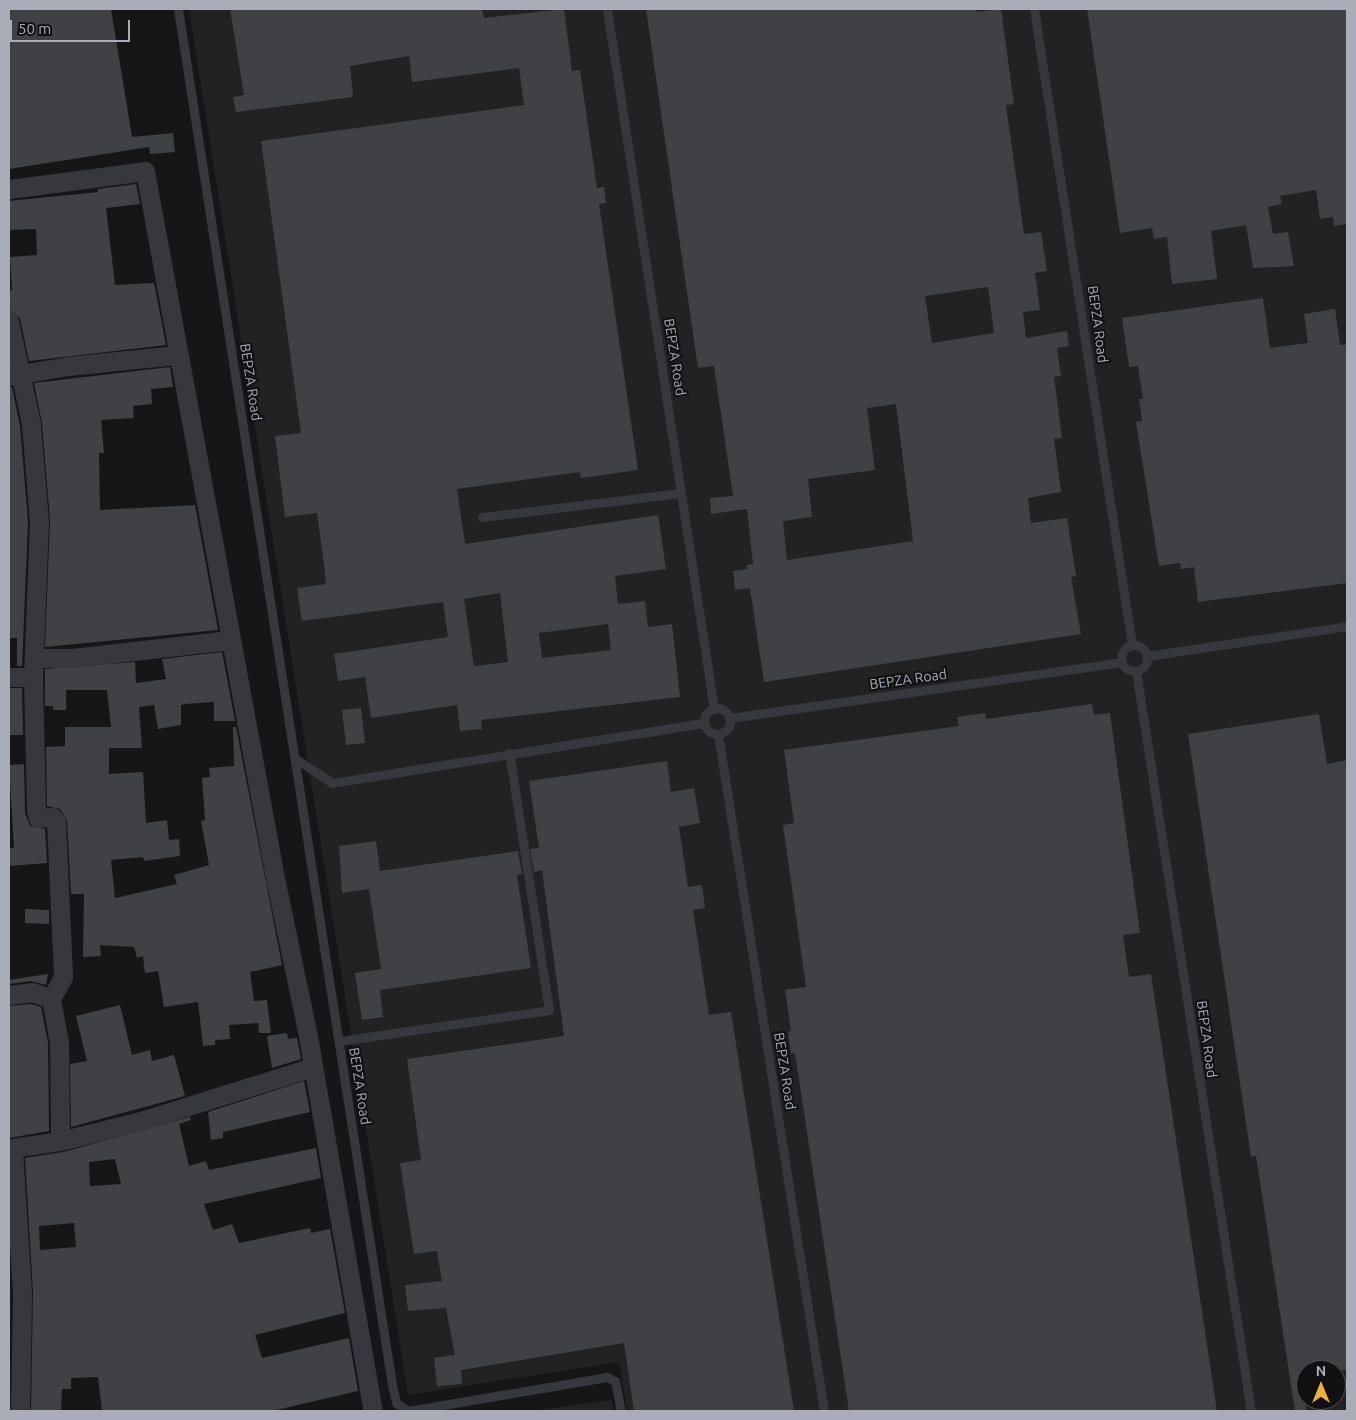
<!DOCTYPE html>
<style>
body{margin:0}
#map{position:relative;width:1356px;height:1420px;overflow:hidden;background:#161618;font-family:Ubuntu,sans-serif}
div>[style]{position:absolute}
.built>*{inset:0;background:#222225}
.building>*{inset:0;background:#404145}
.service>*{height:9px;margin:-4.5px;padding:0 4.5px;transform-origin:4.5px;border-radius:4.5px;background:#37383d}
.service>.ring{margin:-4.5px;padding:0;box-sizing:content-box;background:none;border:9px solid #37383d;border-radius:50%}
.minor>*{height:19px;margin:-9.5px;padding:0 9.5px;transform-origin:9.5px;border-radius:9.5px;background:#37383d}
span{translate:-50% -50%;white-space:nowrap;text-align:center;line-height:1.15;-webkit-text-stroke:4px #111113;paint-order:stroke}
.street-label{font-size:14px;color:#a8adb8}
.frame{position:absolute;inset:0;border:10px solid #a8adb8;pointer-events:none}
.north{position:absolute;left:1296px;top:1360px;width:50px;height:50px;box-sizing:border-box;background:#111113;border:1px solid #4d4f55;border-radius:50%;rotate:0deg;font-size:14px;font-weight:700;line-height:20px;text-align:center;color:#a8adb8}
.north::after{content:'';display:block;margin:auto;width:18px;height:22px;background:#f2b134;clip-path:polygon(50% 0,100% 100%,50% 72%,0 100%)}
.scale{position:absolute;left:10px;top:20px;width:120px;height:22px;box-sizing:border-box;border:2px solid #a8adb8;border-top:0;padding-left:6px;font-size:15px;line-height:18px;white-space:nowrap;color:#a8adb8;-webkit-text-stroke:4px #111113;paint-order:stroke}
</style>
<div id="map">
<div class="built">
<div style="clip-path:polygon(evenodd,189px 9px,1347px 9px,1347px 1411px,627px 1411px,619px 1362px,408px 1395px,189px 9px,1306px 1370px,1336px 1370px,1336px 1400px,1306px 1400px,1306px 1370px)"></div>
<div style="clip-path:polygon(612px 1400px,614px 1411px,530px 1411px)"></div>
</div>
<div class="building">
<div style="clip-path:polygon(9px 9px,111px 9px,132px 137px,173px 133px,175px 152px,150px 154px,149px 147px,9px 169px)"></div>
<div style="clip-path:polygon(evenodd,230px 9px,482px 9px,484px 18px,564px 9px,572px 71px,580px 70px,597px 188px,604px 187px,606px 203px,599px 204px,638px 470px,581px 478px,580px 472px,457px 489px,465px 544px,658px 515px,666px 569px,615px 576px,618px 604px,645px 601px,648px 627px,672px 624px,680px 697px,481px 720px,482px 729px,460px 731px,457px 705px,371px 718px,365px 677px,338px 681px,334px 654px,448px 637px,443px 602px,302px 621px,297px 588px,326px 584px,324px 564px,317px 513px,285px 517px,275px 436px,301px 433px,261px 141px,524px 105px,519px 68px,412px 82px,409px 56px,350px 66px,353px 97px,236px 112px,233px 97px,244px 95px,230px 9px,500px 593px,508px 662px,474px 666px,464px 599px,500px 593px,230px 9px,608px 624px,611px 650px,542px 658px,539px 633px,608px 624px)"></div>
<div style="clip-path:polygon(evenodd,646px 9px,976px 9px,977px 12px,1001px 9px,1014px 104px,1006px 105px,1024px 234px,1041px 232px,1047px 271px,1035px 273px,1040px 310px,1023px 312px,1026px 338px,1067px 331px,1069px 346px,1057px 348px,1061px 376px,1054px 377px,1062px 438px,1054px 439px,1061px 492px,1028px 498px,1031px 523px,1067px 518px,1076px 576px,1071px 577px,1081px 634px,764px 682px,750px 588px,735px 590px,733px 571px,747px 569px,747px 565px,753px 564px,747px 509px,711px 514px,710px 498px,733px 496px,714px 366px,698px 368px,646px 9px,988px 287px,994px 333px,932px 343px,925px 296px,988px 287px,646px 9px,896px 404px,913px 541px,787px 560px,783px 521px,812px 517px,808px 479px,875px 470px,867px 408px,896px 404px)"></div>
<div style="clip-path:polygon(1087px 9px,1347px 9px,1347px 224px,1334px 226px,1333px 217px,1320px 219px,1316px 190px,1280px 196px,1282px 204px,1268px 207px,1273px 234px,1288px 232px,1294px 266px,1253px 268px,1246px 225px,1211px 231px,1217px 279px,1172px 284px,1167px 237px,1154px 239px,1152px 228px,1120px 233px)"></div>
<div style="clip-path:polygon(136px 184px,140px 204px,106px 208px,115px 285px,154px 283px,166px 345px,29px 361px,20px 318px,9px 310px,9px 291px,12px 290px,10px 257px,37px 255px,36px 229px,9px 230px,9px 201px,98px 192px,98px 189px)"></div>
<div style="clip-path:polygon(1263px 298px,1270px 348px,1308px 343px,1304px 314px,1335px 309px,1340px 345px,1347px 344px,1347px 583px,1198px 602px,1194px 567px,1181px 569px,1180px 563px,1159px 566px,1136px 422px,1142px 421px,1139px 399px,1143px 399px,1138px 366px,1129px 367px,1122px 318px)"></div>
<div style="clip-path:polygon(170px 367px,173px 387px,151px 389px,152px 404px,133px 406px,134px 418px,101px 420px,104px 453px,99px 453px,100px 510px,195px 505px,218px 630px,45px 647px,50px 520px,42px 423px,34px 383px)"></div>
<div style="clip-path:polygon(9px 387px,12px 387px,20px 426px,28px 521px,22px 666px,17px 666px,17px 638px,9px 638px)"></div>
<div style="clip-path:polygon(222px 652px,235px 721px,214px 721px,214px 702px,185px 704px,181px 705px,181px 725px,158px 729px,154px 705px,139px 707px,142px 748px,109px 748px,109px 774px,143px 772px,146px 823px,167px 820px,169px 840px,179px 839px,180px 856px,144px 861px,143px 857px,111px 860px,115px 898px,177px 884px,174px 875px,209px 865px,201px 821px,205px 820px,202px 778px,210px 777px,209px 768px,234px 766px,233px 727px,236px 727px,282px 965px,250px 972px,254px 1001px,267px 1000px,271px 1033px,259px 1033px,258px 1023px,229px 1025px,230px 1039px,215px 1040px,215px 1045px,203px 1046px,198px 1002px,164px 1007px,158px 971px,145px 973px,143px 956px,137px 958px,134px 947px,100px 945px,101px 956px,83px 957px,84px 894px,71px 894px,67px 820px,60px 809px,47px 806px,46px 747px,65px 746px,65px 727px,111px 727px,107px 690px,66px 690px,66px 710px,53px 710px,53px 706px,45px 706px,45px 669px,135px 662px,136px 683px,166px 679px,162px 659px)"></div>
<div style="clip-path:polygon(9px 688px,22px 688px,23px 735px,9px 735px)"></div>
<div style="clip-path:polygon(1092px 704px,1094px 715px,1110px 713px,1140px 933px,1123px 935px,1129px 977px,1151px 974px,1217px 1411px,849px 1411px,795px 1053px,791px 1053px,788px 1032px,791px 1031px,785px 990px,806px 987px,783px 825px,794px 823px,784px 750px,959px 726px,957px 717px,985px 713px,986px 719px)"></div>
<div style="clip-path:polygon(361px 708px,365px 743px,346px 745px,342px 710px)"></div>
<div style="clip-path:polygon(1319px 714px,1327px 764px,1347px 760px,1347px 1370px,1306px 1370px,1306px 1411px,1295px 1411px,1256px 1156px,1251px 1157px,1188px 734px)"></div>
<div style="clip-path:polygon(667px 761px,671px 792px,694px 788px,700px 823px,679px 827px,688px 887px,702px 885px,705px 908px,693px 910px,709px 1015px,731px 1012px,794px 1411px,634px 1411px,624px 1343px,461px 1370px,462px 1384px,437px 1386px,434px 1358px,455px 1355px,446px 1308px,408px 1311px,405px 1285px,442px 1281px,437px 1251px,414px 1254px,400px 1163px,421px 1160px,407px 1059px,564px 1036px,542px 870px,534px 872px,530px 849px,539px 848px,529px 781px)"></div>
<div style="clip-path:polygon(24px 764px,25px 813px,30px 826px,45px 829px,47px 863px,9px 866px,9px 848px,14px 848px,9px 765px)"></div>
<div style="clip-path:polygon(376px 841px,380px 871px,518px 851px,522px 874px,517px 875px,531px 968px,380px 990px,383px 1017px,362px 1020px,355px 973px,381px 969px,369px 889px,342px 893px,339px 846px)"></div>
<div style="clip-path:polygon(25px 909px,49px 910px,49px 924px,25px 923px)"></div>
<div style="clip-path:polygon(48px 974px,46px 985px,31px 981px,9px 984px,9px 980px)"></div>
<div style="clip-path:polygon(31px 1004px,41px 1007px,48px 1043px,49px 1131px,9px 1138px,9px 1006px)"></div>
<div style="clip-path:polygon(120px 1005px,132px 1055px,150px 1050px,152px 1061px,174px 1055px,185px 1096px,71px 1127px,70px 1064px,87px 1061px,76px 1016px)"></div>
<div style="clip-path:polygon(287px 1033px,288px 1039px,297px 1038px,301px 1059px,272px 1068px,267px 1036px)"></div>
<div style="clip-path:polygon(304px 1081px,310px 1112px,223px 1132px,223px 1138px,211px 1140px,208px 1112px)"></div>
<div style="clip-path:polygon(evenodd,190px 1117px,191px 1120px,179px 1124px,189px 1166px,206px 1161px,209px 1170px,316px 1148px,321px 1178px,204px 1204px,213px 1230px,232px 1224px,239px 1243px,310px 1228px,311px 1233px,330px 1229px,345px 1313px,255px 1335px,262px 1358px,349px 1338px,358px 1391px,272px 1411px,102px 1411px,98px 1377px,71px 1378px,71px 1389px,62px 1389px,61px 1411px,31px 1411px,33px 1292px,25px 1158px,63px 1152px,190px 1117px,115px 1159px,121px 1184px,90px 1186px,89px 1162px,115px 1159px,190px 1117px,74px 1223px,76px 1247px,40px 1250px,39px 1226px,74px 1223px)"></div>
</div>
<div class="service">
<div style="left:178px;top:9px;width:1393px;rotate:81.16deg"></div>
<div style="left:392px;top:1385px;width:18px;rotate:77deg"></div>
<div style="left:396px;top:1403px;width:14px;rotate:34deg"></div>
<div style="left:607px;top:9px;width:708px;rotate:81.31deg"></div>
<div style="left:1034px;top:9px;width:644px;rotate:81.24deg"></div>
<div style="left:482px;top:517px;width:200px;rotate:-6.9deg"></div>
<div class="ring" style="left:1121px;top:645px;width:17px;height:17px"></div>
<div style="left:1147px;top:656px;width:202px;rotate:-8.5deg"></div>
<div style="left:1136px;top:671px;width:749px;rotate:81.17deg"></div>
<div class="ring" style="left:704px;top:708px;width:17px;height:17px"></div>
<div style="left:729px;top:718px;width:396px;rotate:-8.1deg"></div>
<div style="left:718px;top:734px;width:685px;rotate:81.1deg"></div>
<div style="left:296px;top:759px;width:43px;rotate:33.7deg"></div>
<div style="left:332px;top:783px;width:377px;rotate:-9.2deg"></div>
<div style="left:340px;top:1041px;width:211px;rotate:-8.4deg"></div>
<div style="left:549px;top:1010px;width:260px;rotate:-98.8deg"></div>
<div style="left:408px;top:1411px;width:202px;rotate:-9.7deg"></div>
<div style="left:607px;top:1377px;width:9px;rotate:27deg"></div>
<div style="left:615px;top:1381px;width:31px;rotate:79deg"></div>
</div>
<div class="minor">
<div style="left:9px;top:189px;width:137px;rotate:-7.5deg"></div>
<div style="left:145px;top:171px;width:719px;rotate:79.58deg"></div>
<div style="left:275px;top:878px;width:161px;rotate:78.2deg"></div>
<div style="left:308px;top:1036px;width:381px;rotate:80.2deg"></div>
<div style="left:9px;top:321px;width:105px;rotate:77.9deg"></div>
<div style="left:31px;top:424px;width:97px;rotate:85.3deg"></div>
<div style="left:39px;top:521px;width:156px;rotate:92.2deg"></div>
<div style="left:9px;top:376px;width:60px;rotate:-9.6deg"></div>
<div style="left:68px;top:366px;width:110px;rotate:-5.8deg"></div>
<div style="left:34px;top:658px;width:38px"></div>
<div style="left:72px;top:658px;width:159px;rotate:-6.5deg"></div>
<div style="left:9px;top:677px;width:24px"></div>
<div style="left:33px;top:677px;width:133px;rotate:88.7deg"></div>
<div style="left:36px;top:810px;width:8px;rotate:76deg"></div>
<div style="left:38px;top:818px;width:14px;rotate:-4deg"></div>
<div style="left:52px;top:817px;width:6px;rotate:45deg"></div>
<div style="left:56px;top:821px;width:156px;rotate:87.4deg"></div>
<div style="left:63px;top:977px;width:25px;rotate:119deg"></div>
<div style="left:9px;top:995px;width:23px;rotate:-7deg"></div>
<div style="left:32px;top:992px;width:20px;rotate:20deg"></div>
<div style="left:51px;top:999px;width:44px;rotate:79.5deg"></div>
<div style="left:59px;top:1042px;width:99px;rotate:89.4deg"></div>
<div style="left:60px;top:1141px;width:87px;rotate:-14deg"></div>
<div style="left:144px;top:1120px;width:177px;rotate:-17.4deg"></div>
<div style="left:20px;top:1411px;width:118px;rotate:-89deg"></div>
<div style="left:22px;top:1293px;width:145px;rotate:-93.6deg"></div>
<div style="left:13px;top:1148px;width:48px;rotate:-8.5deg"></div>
</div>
<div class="street-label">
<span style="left:1098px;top:324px;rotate:82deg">BEPZA Road</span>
<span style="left:675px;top:357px;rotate:81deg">BEPZA Road</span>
<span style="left:251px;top:382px;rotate:81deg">BEPZA Road</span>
<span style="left:908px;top:679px;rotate:-8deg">BEPZA Road</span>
<span style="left:1207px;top:1039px;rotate:82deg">BEPZA Road</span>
<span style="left:785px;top:1071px;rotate:81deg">BEPZA Road</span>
<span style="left:360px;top:1086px;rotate:81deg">BEPZA Road</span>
</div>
<div class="frame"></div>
<div class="north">N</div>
<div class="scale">50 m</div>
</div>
